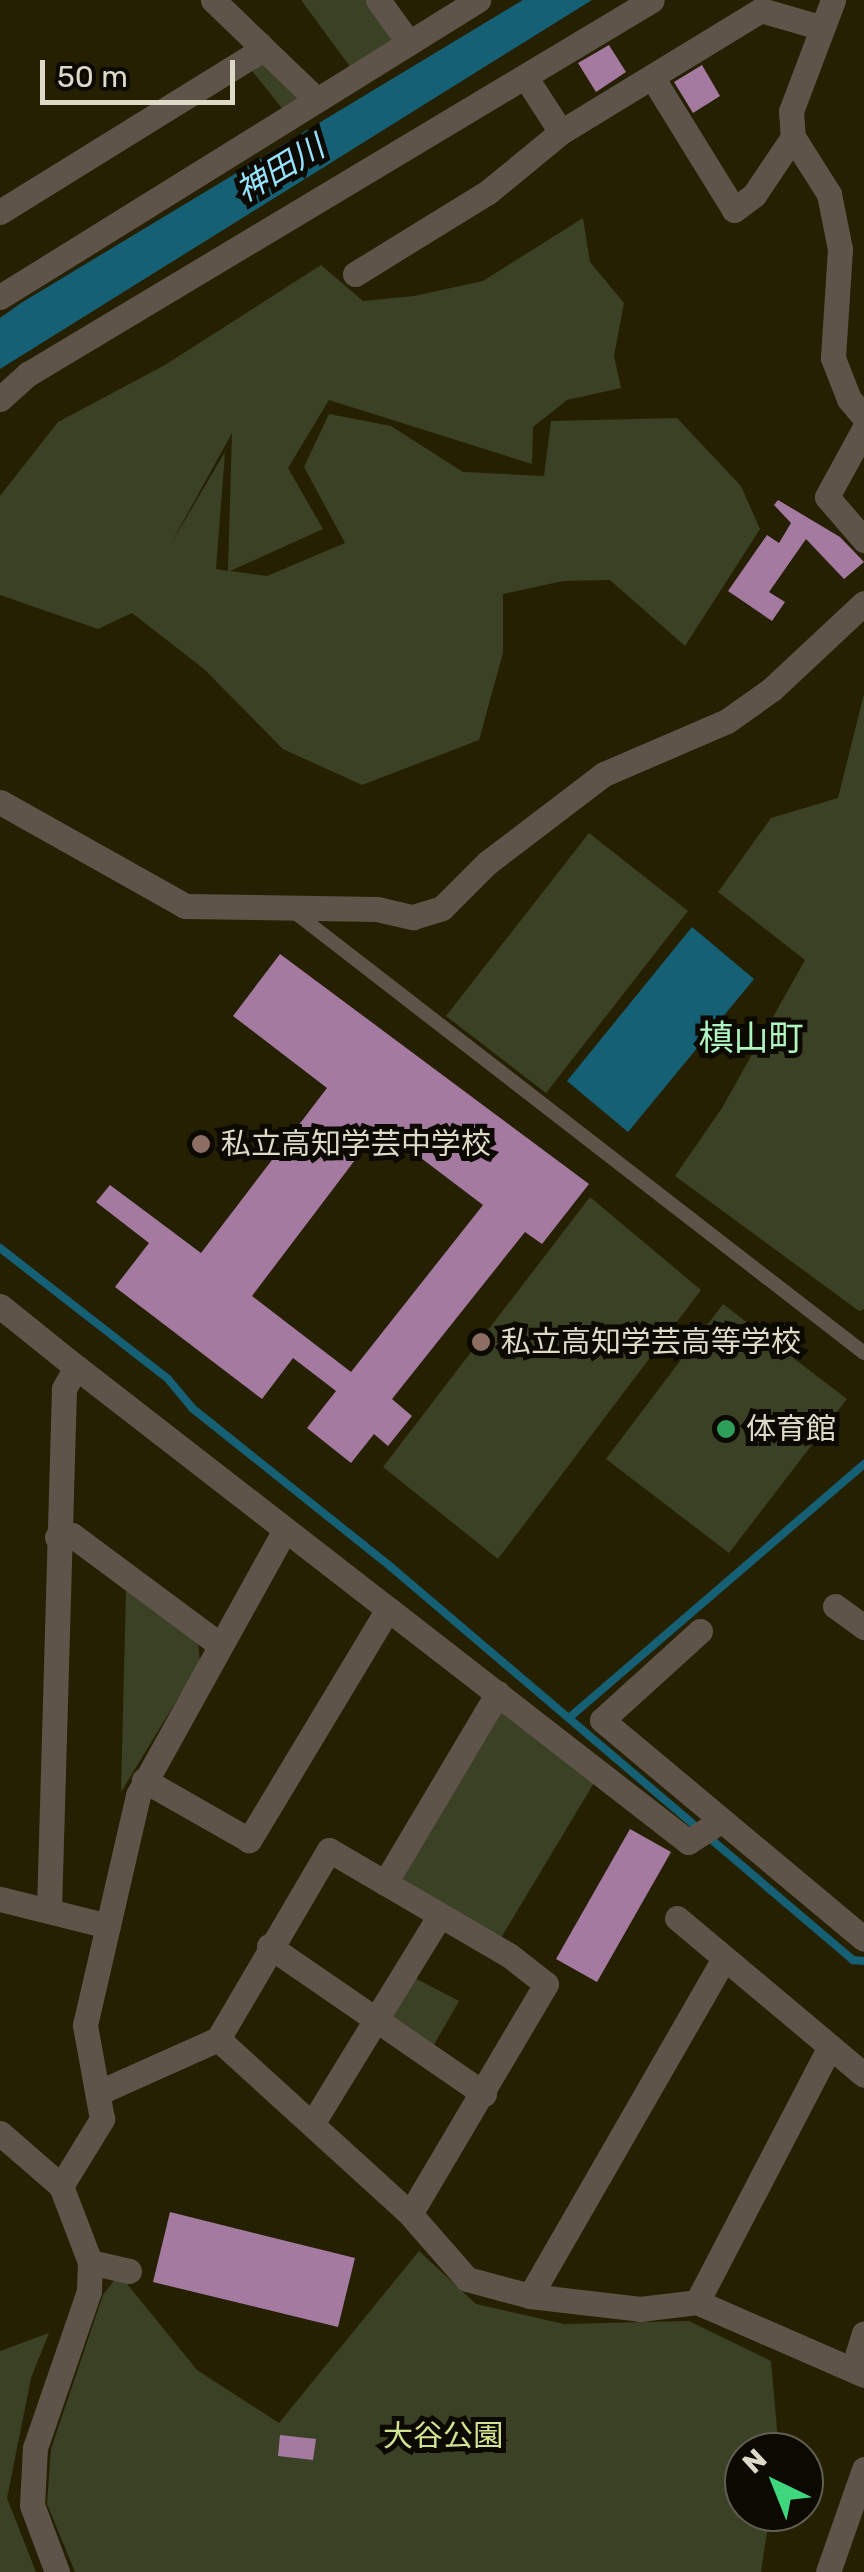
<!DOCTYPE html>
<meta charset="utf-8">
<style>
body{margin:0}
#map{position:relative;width:864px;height:2572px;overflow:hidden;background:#262002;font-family:Rubik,"Noto Sans JP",sans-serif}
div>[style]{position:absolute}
.green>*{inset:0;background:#3b4124}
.water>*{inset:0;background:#166075}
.stream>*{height:8px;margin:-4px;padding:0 4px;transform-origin:4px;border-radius:4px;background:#166075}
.building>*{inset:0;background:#a57aa1}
.service>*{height:14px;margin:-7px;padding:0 7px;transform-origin:7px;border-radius:7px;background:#5e5449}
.minor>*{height:25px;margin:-12.5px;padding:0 12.5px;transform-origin:12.5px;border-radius:12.5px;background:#5e5449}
.dots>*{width:28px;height:28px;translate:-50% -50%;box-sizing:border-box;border:5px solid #0c0901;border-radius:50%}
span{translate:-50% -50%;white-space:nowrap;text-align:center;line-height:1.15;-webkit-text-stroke:10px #0c0901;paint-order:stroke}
.poi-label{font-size:30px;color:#dddac8}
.left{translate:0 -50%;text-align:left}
.park-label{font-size:30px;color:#d1e290}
.water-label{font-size:32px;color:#95e3fe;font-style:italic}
.quarter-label{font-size:35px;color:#aef5c1}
.north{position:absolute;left:724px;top:2432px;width:100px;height:100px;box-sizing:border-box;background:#0c0901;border:2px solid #605d51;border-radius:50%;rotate:317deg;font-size:28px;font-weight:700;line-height:40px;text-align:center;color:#dddac8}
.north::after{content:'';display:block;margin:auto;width:35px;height:45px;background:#3fd77d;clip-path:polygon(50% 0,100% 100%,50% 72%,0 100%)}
.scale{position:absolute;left:40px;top:60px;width:195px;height:45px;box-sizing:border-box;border:5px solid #dddac8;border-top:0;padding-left:12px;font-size:30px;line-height:35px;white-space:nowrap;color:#dddac8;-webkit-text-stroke:8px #0c0901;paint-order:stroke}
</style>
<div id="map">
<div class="green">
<div style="clip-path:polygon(301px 0,370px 0,397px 38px,351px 68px)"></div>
<div style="clip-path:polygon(262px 55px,308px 98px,285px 112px,249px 67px)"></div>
<div style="clip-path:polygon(evenodd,583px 218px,590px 262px,624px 303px,614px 356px,621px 388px,567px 400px,533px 427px,532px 464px,329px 400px,288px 468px,323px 529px,230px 571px,267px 576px,345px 543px,304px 467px,329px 414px,391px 426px,463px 472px,544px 476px,551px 421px,677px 418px,741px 486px,760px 529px,685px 646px,610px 580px,563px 581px,503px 594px,503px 653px,479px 740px,362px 785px,283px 749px,204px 669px,132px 613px,98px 629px,0 595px,0 496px,58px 422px,165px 365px,321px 265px,363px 301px,414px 296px,483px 281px,583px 218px,232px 433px,228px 570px,227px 571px,216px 569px,225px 452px,169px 547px,232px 433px)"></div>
<div style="clip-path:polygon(864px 694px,864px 1309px,859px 1311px,675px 1176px,722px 1108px,805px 960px,718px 892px,771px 818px,838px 798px)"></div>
<div style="clip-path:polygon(589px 833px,688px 911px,546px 1093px,446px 1016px)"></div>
<div style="clip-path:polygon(590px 1197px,701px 1290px,498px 1559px,383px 1467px)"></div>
<div style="clip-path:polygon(723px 1304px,847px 1399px,729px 1553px,606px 1459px)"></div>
<div style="clip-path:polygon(126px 1590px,198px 1643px,200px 1662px,121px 1792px)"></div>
<div style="clip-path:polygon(498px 1709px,594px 1783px,501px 1938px,406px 1886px,402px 1874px)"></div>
<div style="clip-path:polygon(413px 1977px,459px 2001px,431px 2050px,387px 2019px)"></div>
<div style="clip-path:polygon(419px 2251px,476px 2304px,564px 2324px,689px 2321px,771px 2361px,779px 2452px,744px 2452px,744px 2512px,770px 2512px,761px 2572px,75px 2572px,47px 2504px,51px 2449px,103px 2295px,119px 2274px,197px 2370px,279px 2423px)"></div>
<div style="clip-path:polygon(49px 2333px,31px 2378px,7px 2498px,36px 2572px,0 2572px,0 2351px)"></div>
</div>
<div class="water">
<div style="clip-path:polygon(523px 0,592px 0,0 369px,0 318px,21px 303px)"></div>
<div style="clip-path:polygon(692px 927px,754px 979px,628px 1132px,567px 1081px)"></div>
</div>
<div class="stream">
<div style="left:0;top:1248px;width:213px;rotate:37.9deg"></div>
<div style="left:168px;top:1379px;width:38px;rotate:50deg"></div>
<div style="left:192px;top:1408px;width:255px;rotate:38.6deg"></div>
<div style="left:391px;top:1567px;width:607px;rotate:40.39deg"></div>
<div style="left:853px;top:1960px;width:11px;rotate:5deg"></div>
<div style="left:570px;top:1717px;width:388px;rotate:-40.7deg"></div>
</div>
<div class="building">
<div style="clip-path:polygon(609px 45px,626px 72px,596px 92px,578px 63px)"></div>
<div style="clip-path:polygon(702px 65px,720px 96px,693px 113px,674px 82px)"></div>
<div style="clip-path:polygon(778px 500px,840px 537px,864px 562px,844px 579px,806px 539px,769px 592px,785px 602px,772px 621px,728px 591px,767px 535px,779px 543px,791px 523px,774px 505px)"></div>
<div style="clip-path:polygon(evenodd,280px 954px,589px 1184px,542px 1244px,525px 1232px,392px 1399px,412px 1416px,388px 1446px,374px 1434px,351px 1463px,307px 1428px,336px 1391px,293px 1358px,262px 1399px,115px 1287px,149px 1243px,96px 1202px,110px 1185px,201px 1253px,327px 1088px,233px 1016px,280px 954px,380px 1127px,483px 1205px,351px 1372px,252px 1296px,380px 1127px)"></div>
<div style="clip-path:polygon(630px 1829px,671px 1852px,597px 1982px,556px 1959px)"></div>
<div style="clip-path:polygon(170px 2212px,355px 2258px,338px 2327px,153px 2282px)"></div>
<div style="clip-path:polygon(280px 2435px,316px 2439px,313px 2460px,278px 2456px)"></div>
</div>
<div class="service">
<div style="left:293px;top:911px;width:722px;rotate:37.74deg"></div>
</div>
<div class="minor">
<div style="left:213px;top:0;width:144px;rotate:43.9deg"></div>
<div style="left:378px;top:0;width:53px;rotate:54.2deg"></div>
<div style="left:833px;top:0;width:119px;rotate:110.7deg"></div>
<div style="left:791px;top:111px;width:26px;rotate:86deg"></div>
<div style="left:793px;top:137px;width:67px;rotate:57.7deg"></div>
<div style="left:829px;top:194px;width:56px;rotate:78.7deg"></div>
<div style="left:840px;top:249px;width:109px;rotate:93.7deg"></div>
<div style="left:833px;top:358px;width:44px;rotate:68.7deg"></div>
<div style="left:849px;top:399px;width:23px;rotate:50deg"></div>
<div style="left:652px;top:77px;width:156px;rotate:58.3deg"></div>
<div style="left:734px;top:210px;width:25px;rotate:-37deg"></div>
<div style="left:754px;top:195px;width:70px;rotate:-56.1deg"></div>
<div style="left:526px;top:78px;width:64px;rotate:57.1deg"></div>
<div style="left:0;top:212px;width:296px;rotate:-31.8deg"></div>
<div style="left:252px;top:56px;width:14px;rotate:-60deg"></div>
<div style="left:355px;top:274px;width:156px;rotate:-31.7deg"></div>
<div style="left:488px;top:192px;width:94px;rotate:-39.4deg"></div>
<div style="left:561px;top:132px;width:234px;rotate:-31.4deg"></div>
<div style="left:761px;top:10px;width:60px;rotate:16.3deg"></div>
<div style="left:0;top:297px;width:563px;rotate:-31.85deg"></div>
<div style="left:0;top:399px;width:38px;rotate:-42deg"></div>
<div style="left:28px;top:374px;width:727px;rotate:-30.94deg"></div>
<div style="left:864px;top:429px;width:77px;rotate:118.6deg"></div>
<div style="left:827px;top:497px;width:57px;rotate:49.3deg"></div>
<div style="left:0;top:802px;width:212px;rotate:29.3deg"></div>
<div style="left:185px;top:906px;width:192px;rotate:0.9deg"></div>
<div style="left:377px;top:909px;width:37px;rotate:13deg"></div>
<div style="left:413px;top:917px;width:30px;rotate:-17deg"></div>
<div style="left:442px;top:908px;width:64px;rotate:-45deg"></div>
<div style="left:487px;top:863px;width:147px;rotate:-37.3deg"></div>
<div style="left:604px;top:774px;width:134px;rotate:-23.3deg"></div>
<div style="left:727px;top:721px;width:55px;rotate:-35.4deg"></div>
<div style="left:772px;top:689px;width:126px;rotate:-43.1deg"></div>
<div style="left:0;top:1306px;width:97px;rotate:38.8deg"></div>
<div style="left:76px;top:1367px;width:25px;rotate:119deg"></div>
<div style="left:64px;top:1389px;width:520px;rotate:91.65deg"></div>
<div style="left:76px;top:1367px;width:395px;rotate:37.8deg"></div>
<div style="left:388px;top:1609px;width:270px;rotate:121deg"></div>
<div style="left:249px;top:1840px;width:121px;rotate:-150.3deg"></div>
<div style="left:57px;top:1537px;width:15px;rotate:-8deg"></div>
<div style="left:72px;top:1535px;width:184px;rotate:36.6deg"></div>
<div style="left:835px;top:1606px;width:36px;rotate:36deg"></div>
<div style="left:388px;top:1609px;width:380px;rotate:37.8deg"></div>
<div style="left:688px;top:1842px;width:38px;rotate:-33deg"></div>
<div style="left:700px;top:1631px;width:132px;rotate:137.8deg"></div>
<div style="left:602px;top:1720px;width:341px;rotate:39.9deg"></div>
<div style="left:385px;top:1883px;width:221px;rotate:-59.3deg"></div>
<div style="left:0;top:1899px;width:111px;rotate:14deg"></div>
<div style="left:677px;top:1918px;width:244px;rotate:40deg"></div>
<div style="left:269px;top:1946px;width:261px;rotate:34.5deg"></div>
<div style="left:218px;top:2039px;width:260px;rotate:42.3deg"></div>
<div style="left:410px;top:2214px;width:86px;rotate:48.8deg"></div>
<div style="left:467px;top:2279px;width:65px;rotate:15.1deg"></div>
<div style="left:530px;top:2296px;width:111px;rotate:6.7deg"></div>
<div style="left:640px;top:2309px;width:57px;rotate:-7deg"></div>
<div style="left:697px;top:2302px;width:182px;rotate:23.6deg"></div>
<div style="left:102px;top:2091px;width:127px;rotate:-24.1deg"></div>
<div style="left:218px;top:2039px;width:219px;rotate:-59.6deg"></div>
<div style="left:329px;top:1850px;width:208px;rotate:30.3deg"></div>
<div style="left:509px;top:1955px;width:47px;rotate:38.1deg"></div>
<div style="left:546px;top:1984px;width:267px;rotate:120.6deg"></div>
<div style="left:312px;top:2124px;width:245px;rotate:-58.5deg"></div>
<div style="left:0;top:2133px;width:81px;rotate:41deg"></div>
<div style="left:61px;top:2186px;width:81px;rotate:69.1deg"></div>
<div style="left:90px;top:2262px;width:29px;rotate:92deg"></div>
<div style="left:89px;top:2291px;width:166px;rotate:109deg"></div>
<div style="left:35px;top:2448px;width:57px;rotate:93deg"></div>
<div style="left:32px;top:2505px;width:72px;rotate:69.5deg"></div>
<div style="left:61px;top:2186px;width:79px;rotate:-58.5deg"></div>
<div style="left:102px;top:2119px;width:96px;rotate:-100.3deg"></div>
<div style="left:85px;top:2025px;width:236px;rotate:-77deg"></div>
<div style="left:138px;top:1795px;width:301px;rotate:-61deg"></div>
<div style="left:90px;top:2262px;width:40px;rotate:13deg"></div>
<div style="left:530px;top:2296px;width:389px;rotate:-60.1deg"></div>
<div style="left:697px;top:2302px;width:288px;rotate:-62.5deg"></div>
<div style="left:853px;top:2369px;width:37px;rotate:-73deg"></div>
<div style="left:828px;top:2572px;width:109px;rotate:-70.7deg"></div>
</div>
<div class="dots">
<div style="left:201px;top:1144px;background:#8d6e63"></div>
<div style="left:481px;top:1342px;background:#8d6e63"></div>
<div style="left:726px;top:1429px;background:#2e9e5b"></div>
</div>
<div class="poi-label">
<span class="left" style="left:221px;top:1144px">私立高知学芸中学校</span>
<span class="left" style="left:501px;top:1342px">私立高知学芸高等学校</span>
<span class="left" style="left:746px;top:1429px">体育館</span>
</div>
<div class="park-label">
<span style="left:443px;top:2436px">大谷公園</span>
</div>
<div class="water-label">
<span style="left:280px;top:169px;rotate:-31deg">神田川</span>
</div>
<div class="quarter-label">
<span style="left:751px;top:1038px">槙山町</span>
</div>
<div class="north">N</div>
<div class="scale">50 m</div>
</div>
